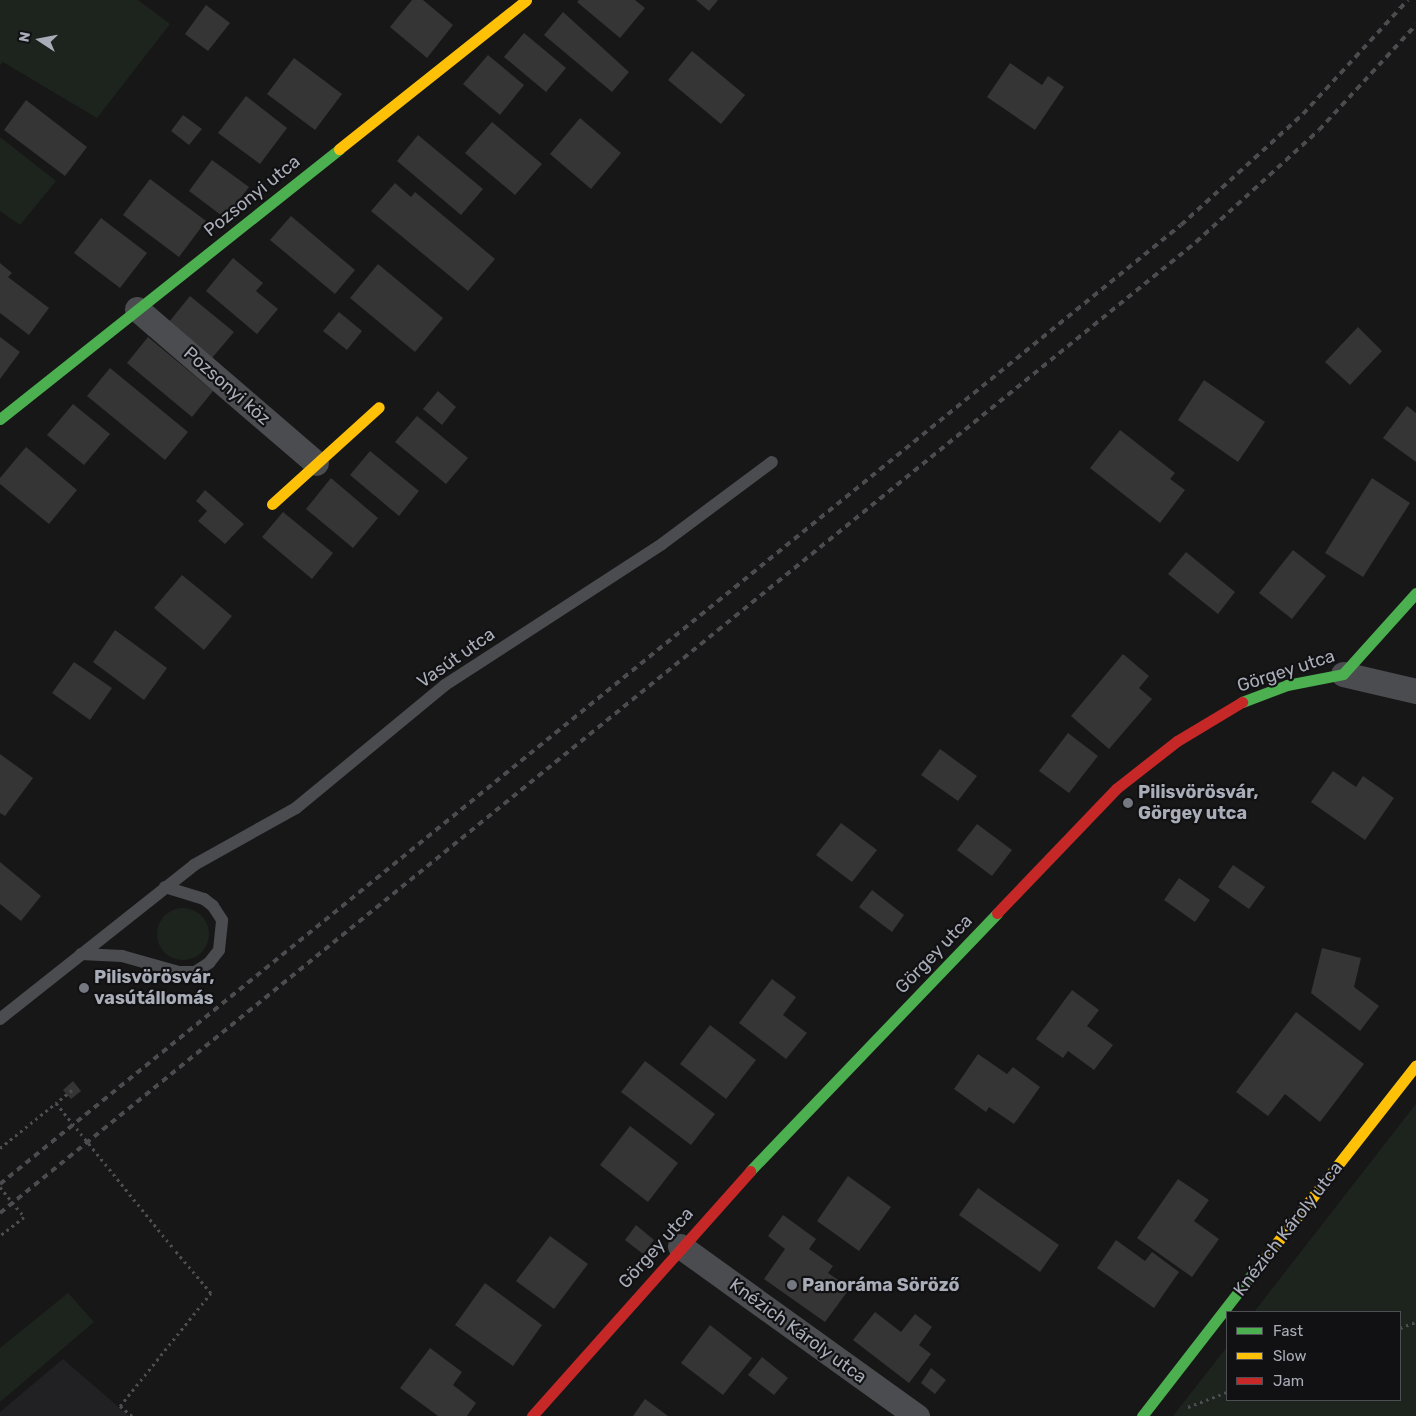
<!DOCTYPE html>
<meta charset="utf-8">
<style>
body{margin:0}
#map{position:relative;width:1416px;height:1416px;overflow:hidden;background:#171717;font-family:Rubik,sans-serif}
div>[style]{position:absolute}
.built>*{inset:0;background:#212123}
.green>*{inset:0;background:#1d241e}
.round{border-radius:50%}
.building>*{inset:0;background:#353536}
.path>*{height:3px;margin-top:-1.5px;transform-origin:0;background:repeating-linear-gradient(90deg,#4d4e52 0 2.5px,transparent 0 6.5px)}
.lane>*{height:12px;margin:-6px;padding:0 6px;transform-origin:6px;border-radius:6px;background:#4b4c50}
.street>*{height:25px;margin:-12.5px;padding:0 12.5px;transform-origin:12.5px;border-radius:12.5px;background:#4b4c50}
.fast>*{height:11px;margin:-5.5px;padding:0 5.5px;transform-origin:5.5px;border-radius:5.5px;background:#4caf50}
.slow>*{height:11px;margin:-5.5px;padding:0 5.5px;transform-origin:5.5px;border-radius:5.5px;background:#ffc107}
.jam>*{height:11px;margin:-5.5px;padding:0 5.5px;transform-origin:5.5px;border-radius:5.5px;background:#c62828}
.rail>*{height:4px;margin-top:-2px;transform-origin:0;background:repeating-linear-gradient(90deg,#4b4c4f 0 6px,transparent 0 11px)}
.path-bridge>*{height:3px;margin-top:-1.5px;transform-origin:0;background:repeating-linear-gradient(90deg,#4d4e52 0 2.5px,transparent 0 6.5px)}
.dots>*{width:14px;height:14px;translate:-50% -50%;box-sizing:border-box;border:2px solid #111113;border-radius:50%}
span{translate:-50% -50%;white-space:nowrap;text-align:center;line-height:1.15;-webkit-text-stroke:4.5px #111113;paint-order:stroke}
.street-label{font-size:18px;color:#a8adb8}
.poi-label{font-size:18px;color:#a8adb8;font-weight:700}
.left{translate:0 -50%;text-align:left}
.legend{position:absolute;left:1226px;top:1311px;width:175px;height:90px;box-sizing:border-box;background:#111113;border:1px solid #4d4f55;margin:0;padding:6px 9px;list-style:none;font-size:15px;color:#a8adb8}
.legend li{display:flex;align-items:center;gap:10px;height:25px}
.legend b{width:25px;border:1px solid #4d4f55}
.north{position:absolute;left:15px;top:15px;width:50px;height:50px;-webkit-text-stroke:4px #111113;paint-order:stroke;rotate:281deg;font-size:14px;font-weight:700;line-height:20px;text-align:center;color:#a8adb8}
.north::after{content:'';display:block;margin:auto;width:18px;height:22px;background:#a8adb8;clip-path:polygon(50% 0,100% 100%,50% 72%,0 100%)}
</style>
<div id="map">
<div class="built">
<div style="clip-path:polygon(63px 1359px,129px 1416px,0 1416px,0 1412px)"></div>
</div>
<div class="green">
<div style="clip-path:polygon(0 0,138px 0,170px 24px,97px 118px,3px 62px,0 65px)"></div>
<div style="clip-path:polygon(0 137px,56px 181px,20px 225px,0 211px)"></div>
<div class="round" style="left:157px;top:908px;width:52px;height:52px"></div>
<div style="clip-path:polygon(1416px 1104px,1416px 1416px,1173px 1416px,1227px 1347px,1227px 1400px,1400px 1400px,1400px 1312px,1254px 1312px)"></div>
<div style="clip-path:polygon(68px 1293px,94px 1322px,0 1402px,0 1348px)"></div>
</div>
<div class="building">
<div style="clip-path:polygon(412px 0,423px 0,453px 25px,427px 58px,390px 27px)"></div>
<div style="clip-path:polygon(579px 0,635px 0,645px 8px,620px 38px,577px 2px)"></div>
<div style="clip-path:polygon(696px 0,718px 0,709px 11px)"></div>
<div style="clip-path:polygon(206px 5px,230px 23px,208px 51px,185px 34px)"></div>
<div style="clip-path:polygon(563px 12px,629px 72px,612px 92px,544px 35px)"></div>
<div style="clip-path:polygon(524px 33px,566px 68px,546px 92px,504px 57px)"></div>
<div style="clip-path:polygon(692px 51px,745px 95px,721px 124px,668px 80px)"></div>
<div style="clip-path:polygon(488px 55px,524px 85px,500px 115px,463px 84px)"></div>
<div style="clip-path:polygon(294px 58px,342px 94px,315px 130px,267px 94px)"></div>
<div style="clip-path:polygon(1010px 63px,1042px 85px,1048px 76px,1064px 87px,1035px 130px,987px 97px)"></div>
<div style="clip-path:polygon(246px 96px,287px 128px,260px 164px,218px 133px)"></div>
<div style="clip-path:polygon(26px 100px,87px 147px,65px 176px,4px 130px)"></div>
<div style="clip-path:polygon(183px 115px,202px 129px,189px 145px,171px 131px)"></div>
<div style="clip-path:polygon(580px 118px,621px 153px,591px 189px,550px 154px)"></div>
<div style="clip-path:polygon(492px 122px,542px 164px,515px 195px,465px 153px)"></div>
<div style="clip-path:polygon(418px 135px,483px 189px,461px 215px,397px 161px)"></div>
<div style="clip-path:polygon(212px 160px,249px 187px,225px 218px,189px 191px)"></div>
<div style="clip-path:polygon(150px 179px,206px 221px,179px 257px,123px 215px)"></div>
<div style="clip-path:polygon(395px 183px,411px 197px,415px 192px,495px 259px,468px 291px,371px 211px)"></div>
<div style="clip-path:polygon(291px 216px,355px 270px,335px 294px,270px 240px)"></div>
<div style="clip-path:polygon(101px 218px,147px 253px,120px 288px,74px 253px)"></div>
<div style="clip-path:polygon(233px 258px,263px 283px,256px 291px,278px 309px,257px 334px,206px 291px)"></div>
<div style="clip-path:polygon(0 263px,12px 273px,8px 277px,49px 308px,29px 335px,0 313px)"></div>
<div style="clip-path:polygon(378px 264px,443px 318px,415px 352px,350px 298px)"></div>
<div style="clip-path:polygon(190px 296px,234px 332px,212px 358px,169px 322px)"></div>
<div style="clip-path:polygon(339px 312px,362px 331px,347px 350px,323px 331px)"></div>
<div style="clip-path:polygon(1358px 327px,1382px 351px,1350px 385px,1325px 362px)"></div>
<div style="clip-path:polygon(0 337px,20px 352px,0 379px)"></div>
<div style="clip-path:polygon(148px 337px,213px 391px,192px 417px,127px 363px)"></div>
<div style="clip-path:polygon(110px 368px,188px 432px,165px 460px,87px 396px)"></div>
<div style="clip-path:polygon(1204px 380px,1265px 422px,1238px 462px,1178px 420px)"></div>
<div style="clip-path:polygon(438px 391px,456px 407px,442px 425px,423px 409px)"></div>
<div style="clip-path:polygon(73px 404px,110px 434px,84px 465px,47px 435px)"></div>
<div style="clip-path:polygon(1407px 406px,1416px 413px,1416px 462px,1383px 438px)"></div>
<div style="clip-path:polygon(417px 416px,468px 458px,446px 484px,395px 442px)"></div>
<div style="clip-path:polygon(1120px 430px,1175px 473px,1170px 479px,1185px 490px,1160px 523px,1090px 468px)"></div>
<div style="clip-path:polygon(26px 447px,77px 490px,49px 524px,0 484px,0 478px)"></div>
<div style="clip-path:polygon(370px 451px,419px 491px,399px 516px,350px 475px)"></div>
<div style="clip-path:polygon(331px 478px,378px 518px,353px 548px,306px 509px)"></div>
<div style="clip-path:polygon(1372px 478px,1410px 503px,1363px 577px,1325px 553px)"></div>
<div style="clip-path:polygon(205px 490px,244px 524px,225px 544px,198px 521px,207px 511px,196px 501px)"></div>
<div style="clip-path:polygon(283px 512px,333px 553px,312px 579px,262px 537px)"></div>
<div style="clip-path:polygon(1293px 550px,1326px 576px,1292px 619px,1259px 593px)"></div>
<div style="clip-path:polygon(1186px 552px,1235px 592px,1218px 614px,1168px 574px)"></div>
<div style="clip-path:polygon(182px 575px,232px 616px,204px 650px,154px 608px)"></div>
<div style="clip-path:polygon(115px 630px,167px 668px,144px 700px,93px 662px)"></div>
<div style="clip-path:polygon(1123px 654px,1149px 676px,1139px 688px,1152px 699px,1109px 749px,1071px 716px)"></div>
<div style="clip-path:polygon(74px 662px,112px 688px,90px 720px,52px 693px)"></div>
<div style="clip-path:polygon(1068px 733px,1098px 756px,1069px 793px,1039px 771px)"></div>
<div style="clip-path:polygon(940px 749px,977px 776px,958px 801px,921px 775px)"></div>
<div style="clip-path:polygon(0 754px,33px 778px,5px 816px,0 813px)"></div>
<div style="clip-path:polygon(1333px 771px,1356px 787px,1363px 776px,1394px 798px,1365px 840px,1311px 802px)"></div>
<div style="clip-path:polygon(841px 823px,877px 850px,852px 882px,816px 855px)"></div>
<div style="clip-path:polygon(977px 824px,1012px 850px,992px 876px,957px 850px)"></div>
<div style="clip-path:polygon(0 862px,41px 896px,21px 921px,0 904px)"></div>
<div style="clip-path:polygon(1233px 865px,1265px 887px,1249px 909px,1218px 887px)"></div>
<div style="clip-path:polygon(1179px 878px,1210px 900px,1195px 922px,1164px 900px)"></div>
<div style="clip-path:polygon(872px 890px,904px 915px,892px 932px,859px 907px)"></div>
<div style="clip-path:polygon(1322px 948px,1361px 958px,1354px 987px,1379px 1006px,1360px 1031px,1311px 993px)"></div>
<div style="clip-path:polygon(772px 979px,796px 997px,783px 1015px,807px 1033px,786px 1059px,739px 1023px)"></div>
<div style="clip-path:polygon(1072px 990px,1099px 1010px,1087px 1026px,1113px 1045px,1094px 1070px,1068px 1051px,1063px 1058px,1036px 1039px)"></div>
<div style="clip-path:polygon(1296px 1012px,1364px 1064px,1320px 1122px,1285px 1094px,1268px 1116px,1236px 1092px)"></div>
<div style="clip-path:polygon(710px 1025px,756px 1060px,726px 1099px,680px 1064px)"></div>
<div style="clip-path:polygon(978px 1054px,1007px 1074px,1013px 1067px,1040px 1087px,1014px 1124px,989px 1107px,986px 1112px,954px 1089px)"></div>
<div style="clip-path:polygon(645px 1061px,715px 1114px,691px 1145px,621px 1092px)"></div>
<div style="clip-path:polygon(73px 1081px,81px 1091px,71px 1099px,63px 1090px)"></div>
<div style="clip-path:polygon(630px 1126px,678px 1163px,648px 1202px,600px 1165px)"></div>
<div style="clip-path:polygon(848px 1176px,891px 1207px,859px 1251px,817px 1221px)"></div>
<div style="clip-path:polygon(1178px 1179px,1209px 1200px,1194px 1221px,1219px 1239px,1192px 1277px,1137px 1238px)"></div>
<div style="clip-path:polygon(978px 1188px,1059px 1245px,1040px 1272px,959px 1215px)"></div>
<div style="clip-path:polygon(783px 1215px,816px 1239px,809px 1249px,833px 1266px,828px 1273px,850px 1288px,825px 1322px,764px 1279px,785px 1249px,768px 1236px)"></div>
<div style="clip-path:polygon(636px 1225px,654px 1240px,643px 1254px,625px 1240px)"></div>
<div style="clip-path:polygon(550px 1236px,588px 1264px,554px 1309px,516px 1281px)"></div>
<div style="clip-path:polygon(1116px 1240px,1145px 1261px,1152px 1252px,1179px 1272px,1154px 1308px,1097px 1268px)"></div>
<div style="clip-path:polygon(485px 1283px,542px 1325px,513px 1366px,455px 1325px)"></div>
<div style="clip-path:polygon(875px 1312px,901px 1332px,915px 1314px,932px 1327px,919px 1345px,931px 1354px,909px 1383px,853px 1340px)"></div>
<div style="clip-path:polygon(710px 1325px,752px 1358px,723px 1395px,681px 1363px)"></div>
<div style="clip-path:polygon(430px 1348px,462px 1372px,453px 1385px,476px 1403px,467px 1416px,438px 1416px,400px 1388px)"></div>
<div style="clip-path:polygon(762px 1357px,788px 1378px,774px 1395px,748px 1375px)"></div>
<div style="clip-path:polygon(931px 1368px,946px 1380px,935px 1394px,921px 1383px)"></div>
<div style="clip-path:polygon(645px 1399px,668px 1416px,633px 1416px)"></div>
</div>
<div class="path">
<div style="left:0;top:1148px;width:72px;rotate:-38.8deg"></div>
<div style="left:0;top:1187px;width:38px;rotate:51deg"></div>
<div style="left:24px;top:1217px;width:31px;rotate:142deg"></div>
<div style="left:1400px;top:1328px;width:17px;rotate:-21deg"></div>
<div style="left:1188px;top:1407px;width:42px;rotate:-21deg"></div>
<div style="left:132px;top:1416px;width:16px;rotate:-140deg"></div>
<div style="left:120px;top:1406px;width:145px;rotate:-51.2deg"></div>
<div style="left:211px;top:1293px;width:57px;rotate:-130.1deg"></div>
</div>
<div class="lane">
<div style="left:81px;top:954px;width:41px;rotate:2.8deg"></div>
<div style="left:122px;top:956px;width:59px;rotate:15.7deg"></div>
<div style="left:179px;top:972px;width:16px"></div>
<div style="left:195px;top:972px;width:17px;rotate:-33deg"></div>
<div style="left:209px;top:963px;width:16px;rotate:-52deg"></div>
<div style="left:219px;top:950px;width:30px;rotate:-84deg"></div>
<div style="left:222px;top:920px;width:17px;rotate:-123deg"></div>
<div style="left:213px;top:906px;width:11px;rotate:-142deg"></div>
<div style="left:204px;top:899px;width:41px;rotate:-162.9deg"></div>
<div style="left:0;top:1019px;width:248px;rotate:-38.4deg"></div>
<div style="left:194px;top:865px;width:117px;rotate:-29.2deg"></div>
<div style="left:296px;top:808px;width:193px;rotate:-39.5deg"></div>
<div style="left:445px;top:685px;width:259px;rotate:-33deg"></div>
<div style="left:662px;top:544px;width:137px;rotate:-36.7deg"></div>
</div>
<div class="street">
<div style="left:137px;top:309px;width:236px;rotate:40.7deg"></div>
<div style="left:1343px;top:674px;width:75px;rotate:13.1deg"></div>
<div style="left:680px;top:1246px;width:292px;rotate:35.7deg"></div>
</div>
<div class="fast">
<div style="left:0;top:419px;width:433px;rotate:-38.5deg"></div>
<div style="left:1242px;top:702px;width:48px;rotate:-20.7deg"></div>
<div style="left:1287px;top:685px;width:57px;rotate:-11.1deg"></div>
<div style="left:1343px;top:674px;width:109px;rotate:-48deg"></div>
<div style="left:750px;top:1171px;width:357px;rotate:-46.2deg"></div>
<div style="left:1142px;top:1416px;width:199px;rotate:-52.2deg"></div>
</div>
<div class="slow">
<div style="left:339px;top:149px;width:239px;rotate:-38.5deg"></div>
<div style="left:272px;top:504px;width:144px;rotate:-42.2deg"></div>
<div style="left:1264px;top:1259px;width:246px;rotate:-51.9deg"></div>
</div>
<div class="jam">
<div style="left:997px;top:913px;width:173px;rotate:-46.2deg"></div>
<div style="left:1117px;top:788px;width:76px;rotate:-38.1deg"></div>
<div style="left:1177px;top:741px;width:76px;rotate:-31deg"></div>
<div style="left:532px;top:1416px;width:328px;rotate:-48.3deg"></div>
</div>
<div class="rail">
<div style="left:0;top:1184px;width:1521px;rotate:-39.08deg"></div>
<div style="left:1181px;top:225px;width:165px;rotate:-42.3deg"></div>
<div style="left:1303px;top:114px;width:155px;rotate:-47.4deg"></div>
<div style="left:0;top:1213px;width:1541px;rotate:-39.07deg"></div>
<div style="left:1196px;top:242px;width:166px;rotate:-42.3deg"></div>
<div style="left:1319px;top:130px;width:143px;rotate:-47.3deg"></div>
</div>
<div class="path-bridge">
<div style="left:72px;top:1090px;width:21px;rotate:141deg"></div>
<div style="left:56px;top:1103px;width:188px;rotate:51.1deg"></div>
</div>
<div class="dots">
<div style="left:1128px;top:803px;background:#757880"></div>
<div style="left:84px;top:988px;background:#757880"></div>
<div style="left:792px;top:1285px;background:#757880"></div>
</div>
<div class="street-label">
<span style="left:252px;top:196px;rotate:-39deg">Pozsonyi utca</span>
<span style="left:227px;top:386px;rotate:41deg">Pozsonyi köz</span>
<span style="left:456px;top:658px;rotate:-35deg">Vasút utca</span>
<span style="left:1286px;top:671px;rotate:-18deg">Görgey utca</span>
<span style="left:934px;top:954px;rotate:-46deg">Görgey utca</span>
<span style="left:1288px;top:1229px;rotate:-52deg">Knézich Károly utca</span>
<span style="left:656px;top:1248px;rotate:-48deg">Görgey utca</span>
<span style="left:798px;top:1331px;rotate:36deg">Knézich Károly utca</span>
</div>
<div class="poi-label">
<span class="left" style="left:1138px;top:803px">Pilisvörösvár,<br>Görgey utca</span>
<span class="left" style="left:94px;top:988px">Pilisvörösvár,<br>vasútállomás</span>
<span class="left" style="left:802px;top:1285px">Panoráma Söröző</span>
</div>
<ul class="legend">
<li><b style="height:6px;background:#4caf50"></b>Fast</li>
<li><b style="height:6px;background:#ffc107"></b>Slow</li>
<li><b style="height:6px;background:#c62828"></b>Jam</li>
</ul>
<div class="north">N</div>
</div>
